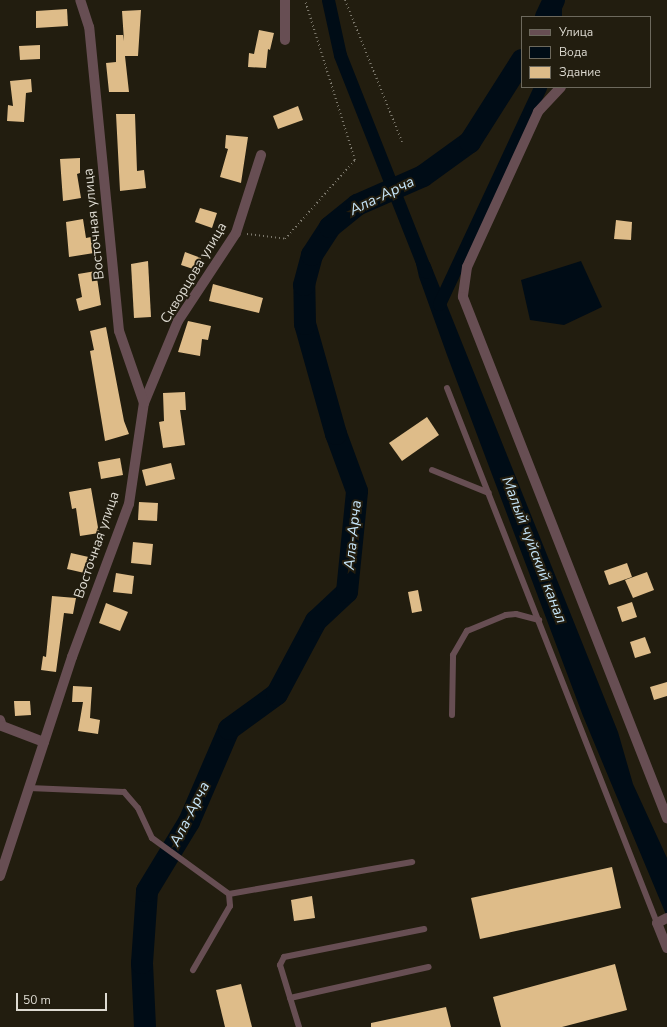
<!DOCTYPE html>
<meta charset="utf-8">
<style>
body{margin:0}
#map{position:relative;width:667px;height:1027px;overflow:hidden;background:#221d0f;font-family:"Nunito Sans",sans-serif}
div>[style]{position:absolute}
.water>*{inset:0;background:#000c16}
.canal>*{height:13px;margin:-6.5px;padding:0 6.5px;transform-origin:6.5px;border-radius:6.5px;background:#000c16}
.river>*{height:22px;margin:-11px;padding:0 11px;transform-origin:11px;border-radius:11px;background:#000c16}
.building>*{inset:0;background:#debc89}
.path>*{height:2px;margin-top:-1px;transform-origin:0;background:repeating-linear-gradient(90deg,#7e7a6e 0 1px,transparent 0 4px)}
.service>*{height:6px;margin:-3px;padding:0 3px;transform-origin:3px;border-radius:3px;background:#674e53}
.minor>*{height:10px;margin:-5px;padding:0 5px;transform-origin:5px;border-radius:5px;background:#674e53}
span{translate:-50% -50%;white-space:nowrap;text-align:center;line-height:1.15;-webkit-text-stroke:4px #221d0f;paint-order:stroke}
.street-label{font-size:14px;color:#dddad1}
.water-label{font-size:15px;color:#c6e5f9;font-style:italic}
.legend{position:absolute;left:521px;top:16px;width:130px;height:72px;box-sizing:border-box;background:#221d0f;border:1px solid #6d695d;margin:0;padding:5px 7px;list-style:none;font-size:12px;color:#dddad1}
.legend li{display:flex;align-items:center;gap:8px;height:20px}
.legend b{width:20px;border:1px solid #6d695d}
.scale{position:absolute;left:16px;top:993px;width:91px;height:18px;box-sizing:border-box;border:2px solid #dddad1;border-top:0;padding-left:5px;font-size:12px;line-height:14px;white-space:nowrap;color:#dddad1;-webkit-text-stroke:3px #221d0f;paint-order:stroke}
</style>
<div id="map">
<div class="water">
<div style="clip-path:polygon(423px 255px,430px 263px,618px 732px,633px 784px,667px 858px,667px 917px,583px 716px,447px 355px,419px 277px,415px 259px)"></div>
<div style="clip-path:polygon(581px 261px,602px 307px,564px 325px,530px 320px,521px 280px)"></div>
</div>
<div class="canal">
<div style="left:328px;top:0;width:56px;rotate:77.7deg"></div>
<div style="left:340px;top:55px;width:233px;rotate:68.4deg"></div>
<div style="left:555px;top:17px;width:17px;rotate:-90deg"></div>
<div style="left:439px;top:304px;width:239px;rotate:-65deg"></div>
</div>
<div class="river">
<div style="left:546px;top:17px;width:19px;rotate:-65deg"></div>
<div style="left:145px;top:1027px;width:64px;rotate:-92.7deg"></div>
<div style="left:142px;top:963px;width:72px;rotate:-86deg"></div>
<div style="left:147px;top:891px;width:81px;rotate:-58.7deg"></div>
<div style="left:189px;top:822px;width:101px;rotate:-66.7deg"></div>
<div style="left:229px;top:729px;width:59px;rotate:-36.1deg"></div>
<div style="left:277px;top:694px;width:83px;rotate:-61.9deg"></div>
<div style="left:316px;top:621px;width:42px;rotate:-43.1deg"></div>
<div style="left:347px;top:592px;width:101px;rotate:-84.3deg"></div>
<div style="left:357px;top:491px;width:61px;rotate:-110.2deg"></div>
<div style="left:336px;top:434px;width:114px;rotate:-105.7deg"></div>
<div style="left:305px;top:324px;width:39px;rotate:-91deg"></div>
<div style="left:304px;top:285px;width:31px;rotate:-75deg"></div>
<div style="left:312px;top:255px;width:33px;rotate:-57deg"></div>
<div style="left:330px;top:227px;width:35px;rotate:-39deg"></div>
<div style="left:357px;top:205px;width:72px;rotate:-23.7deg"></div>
<div style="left:423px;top:176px;width:58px;rotate:-35.9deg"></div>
<div style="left:470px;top:142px;width:97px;rotate:-57.6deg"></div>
</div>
<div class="building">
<div style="clip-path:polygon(67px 9px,68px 26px,36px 28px,36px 11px)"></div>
<div style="clip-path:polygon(141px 10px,138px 56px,125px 56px,129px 92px,109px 92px,106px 63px,116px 62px,116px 35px,123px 35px,124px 41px,122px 11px)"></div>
<div style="clip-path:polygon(259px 30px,274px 33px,270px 50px,268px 49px,266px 68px,248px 67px,249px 53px,254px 54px)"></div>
<div style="clip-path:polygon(40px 45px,40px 59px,20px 60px,19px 46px)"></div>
<div style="clip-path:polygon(31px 79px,32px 92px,26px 93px,24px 122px,7px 121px,8px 105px,13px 106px,10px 81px)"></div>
<div style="clip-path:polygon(298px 106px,303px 120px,278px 129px,273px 116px)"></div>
<div style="clip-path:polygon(116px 114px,135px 114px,137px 171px,144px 170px,146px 188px,120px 191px)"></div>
<div style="clip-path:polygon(226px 135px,248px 137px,241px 183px,220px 177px,228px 149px,225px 148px)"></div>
<div style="clip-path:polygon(80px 158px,80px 173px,77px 174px,81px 198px,63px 201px,60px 159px)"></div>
<div style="clip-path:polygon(200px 208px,217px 213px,212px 228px,195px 222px)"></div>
<div style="clip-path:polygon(83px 219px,86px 238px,91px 237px,94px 253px,69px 257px,66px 222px)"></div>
<div style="clip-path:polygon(616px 220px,632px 222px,631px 240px,614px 239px)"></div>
<div style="clip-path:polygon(185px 252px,201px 258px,196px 270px,181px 265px)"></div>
<div style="clip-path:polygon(148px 261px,151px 317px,134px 318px,131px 264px)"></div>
<div style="clip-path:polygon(96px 271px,101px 305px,79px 311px,76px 299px,82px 297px,78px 274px)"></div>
<div style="clip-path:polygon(213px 284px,263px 298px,259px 313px,209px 301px)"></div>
<div style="clip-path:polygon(188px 321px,211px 326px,208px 340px,202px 339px,200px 356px,178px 352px)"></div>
<div style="clip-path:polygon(106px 327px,124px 421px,129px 434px,105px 441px,90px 351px,94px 350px,90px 331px)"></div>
<div style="clip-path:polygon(185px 392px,186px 410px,180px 410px,185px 445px,163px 448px,159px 422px,164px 421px,163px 393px)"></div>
<div style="clip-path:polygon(427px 417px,439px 435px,402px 461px,389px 443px)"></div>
<div style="clip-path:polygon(120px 458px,123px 475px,101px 479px,98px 462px)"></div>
<div style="clip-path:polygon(171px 463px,175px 479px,146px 486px,142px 470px)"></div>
<div style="clip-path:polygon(91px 488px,99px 533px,80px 536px,76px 508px,72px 509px,69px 492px)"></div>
<div style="clip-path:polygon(139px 502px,158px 503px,157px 521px,138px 520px)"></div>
<div style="clip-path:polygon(133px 542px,153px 544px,151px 565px,131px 563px)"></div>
<div style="clip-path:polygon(71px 553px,93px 558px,89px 574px,67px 569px)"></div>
<div style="clip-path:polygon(627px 563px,632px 577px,609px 585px,604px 571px)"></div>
<div style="clip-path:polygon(647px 572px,654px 590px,633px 598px,625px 580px)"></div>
<div style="clip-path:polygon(116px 573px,134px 576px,132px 594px,113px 592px)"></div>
<div style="clip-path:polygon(418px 590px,422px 611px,412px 613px,408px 592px)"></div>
<div style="clip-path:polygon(52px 596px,76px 598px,73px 614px,64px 613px,56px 672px,41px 670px,43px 656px,46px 657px)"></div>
<div style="clip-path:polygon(632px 602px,637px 617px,622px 622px,617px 607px)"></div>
<div style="clip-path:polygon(106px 603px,128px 612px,120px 631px,99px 623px)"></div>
<div style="clip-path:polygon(645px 637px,651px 653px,635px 658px,630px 642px)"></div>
<div style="clip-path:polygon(667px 682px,667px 696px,654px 700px,650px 687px)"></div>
<div style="clip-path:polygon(73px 686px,92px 687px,90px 718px,100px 720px,98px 734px,78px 731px,83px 702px,72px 702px)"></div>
<div style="clip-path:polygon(14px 701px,30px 701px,31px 715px,15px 716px)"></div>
<div style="clip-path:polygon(612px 867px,621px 908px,480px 939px,471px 898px)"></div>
<div style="clip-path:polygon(312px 896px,315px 918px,294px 921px,291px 900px)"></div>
<div style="clip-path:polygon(615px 964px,627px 1010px,562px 1027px,501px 1027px,493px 997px)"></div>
<div style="clip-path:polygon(241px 984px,252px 1027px,225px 1027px,216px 990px)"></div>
<div style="clip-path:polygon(446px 1007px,451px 1027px,371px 1027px,371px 1023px)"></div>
</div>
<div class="path">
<div style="left:345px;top:0;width:153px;rotate:68.1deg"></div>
<div style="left:247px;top:234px;width:38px;rotate:7deg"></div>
<div style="left:285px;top:239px;width:106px;rotate:-48.5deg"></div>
<div style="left:355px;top:160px;width:168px;rotate:-107.4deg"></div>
</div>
<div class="service">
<div style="left:447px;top:388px;width:575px;rotate:68.57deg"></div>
<div style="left:432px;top:470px;width:61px;rotate:22deg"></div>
<div style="left:452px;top:715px;width:60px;rotate:-89deg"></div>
<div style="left:453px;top:655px;width:28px;rotate:-60deg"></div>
<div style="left:467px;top:631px;width:42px;rotate:-22.3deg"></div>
<div style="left:506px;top:615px;width:10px;rotate:-6deg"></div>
<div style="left:516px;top:614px;width:24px;rotate:15deg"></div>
<div style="left:29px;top:788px;width:95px;rotate:2.4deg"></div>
<div style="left:124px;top:792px;width:21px;rotate:49deg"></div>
<div style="left:138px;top:808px;width:33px;rotate:65deg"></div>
<div style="left:152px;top:838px;width:95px;rotate:36deg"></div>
<div style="left:229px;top:894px;width:12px;rotate:85deg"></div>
<div style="left:230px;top:906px;width:74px;rotate:120deg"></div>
<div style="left:229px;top:894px;width:186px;rotate:-9.9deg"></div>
<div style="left:290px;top:998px;width:142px;rotate:-12.6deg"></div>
<div style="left:299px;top:1027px;width:65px;rotate:-107deg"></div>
<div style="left:280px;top:965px;width:9px;rotate:-63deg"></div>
<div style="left:284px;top:957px;width:143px;rotate:-11.3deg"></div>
</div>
<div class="minor">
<div style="left:285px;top:0;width:40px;rotate:90deg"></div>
<div style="left:561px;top:87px;width:34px;rotate:133deg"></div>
<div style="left:538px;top:112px;width:170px;rotate:114.6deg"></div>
<div style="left:467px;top:267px;width:30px;rotate:98deg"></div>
<div style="left:463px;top:297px;width:560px;rotate:68.62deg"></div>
<div style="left:144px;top:403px;width:89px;rotate:-67.5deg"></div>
<div style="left:178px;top:321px;width:105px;rotate:-56.6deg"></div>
<div style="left:236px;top:233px;width:82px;rotate:-72.2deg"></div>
<div style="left:0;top:720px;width:6px;rotate:72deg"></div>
<div style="left:2px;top:726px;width:45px;rotate:20.9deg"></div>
<div style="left:0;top:876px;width:231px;rotate:-71.8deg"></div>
<div style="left:72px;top:657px;width:163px;rotate:-69.6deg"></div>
<div style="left:129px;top:504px;width:102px;rotate:-81.6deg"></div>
<div style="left:144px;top:403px;width:76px;rotate:-109.1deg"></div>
<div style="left:119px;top:331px;width:305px;rotate:-95.6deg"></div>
<div style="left:89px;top:27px;width:28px;rotate:-108deg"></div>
<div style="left:667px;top:918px;width:11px;rotate:153deg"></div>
<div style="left:657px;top:923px;width:27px;rotate:68deg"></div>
</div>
<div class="street-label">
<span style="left:94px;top:224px;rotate:-96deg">Восточная улица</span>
<span style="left:194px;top:273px;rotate:-59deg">Скворцова улица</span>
<span style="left:97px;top:545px;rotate:-71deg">Восточная улица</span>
</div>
<div class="water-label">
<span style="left:382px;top:196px;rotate:-26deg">Ала-Арча</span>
<span style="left:353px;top:535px;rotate:-84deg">Ала-Арча</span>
<span style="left:534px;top:550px;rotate:69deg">Малый чуйский канал</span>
<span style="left:190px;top:814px;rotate:-63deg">Ала-Арча</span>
</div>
<ul class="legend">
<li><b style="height:5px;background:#674e53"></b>Улица</li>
<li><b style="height:11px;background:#000c16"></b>Вода</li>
<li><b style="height:11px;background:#debc89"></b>Здание</li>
</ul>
<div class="scale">50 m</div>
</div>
